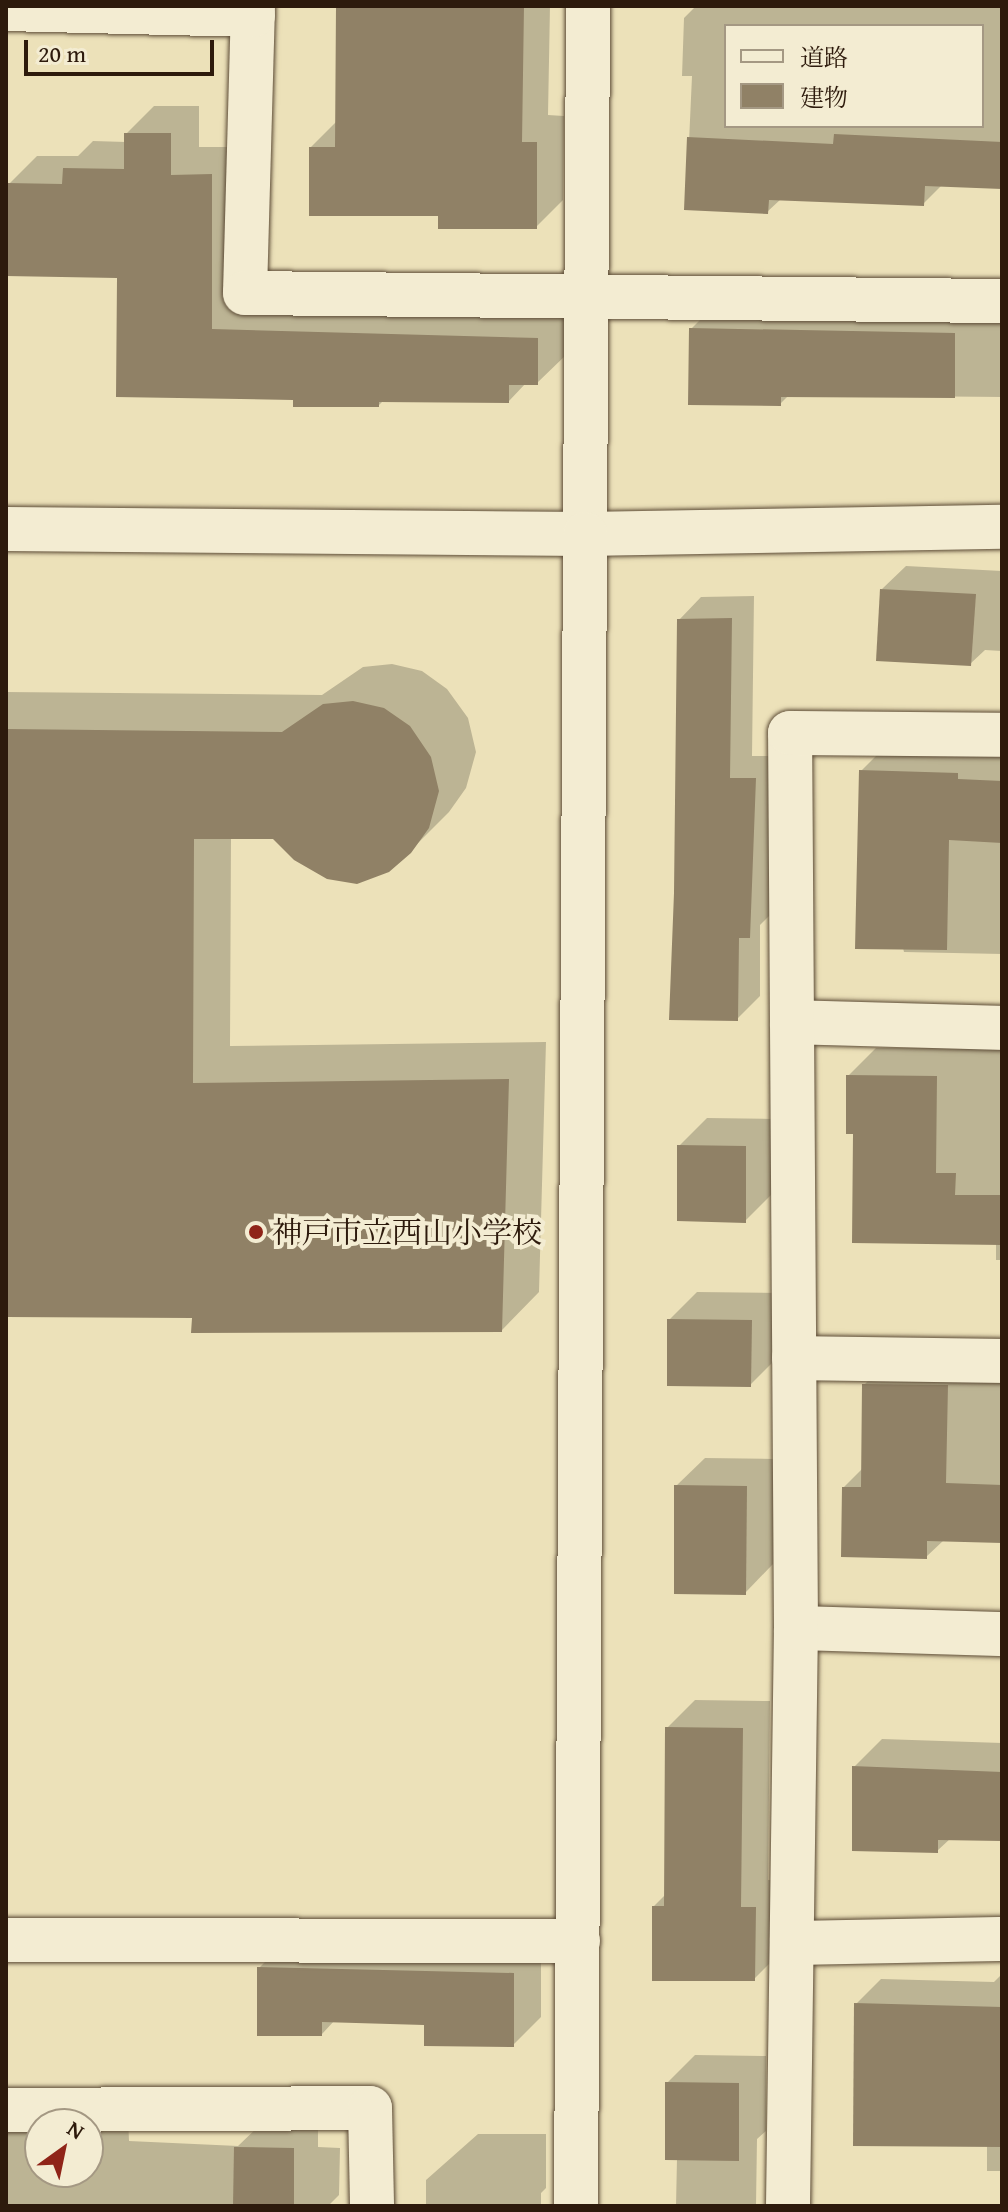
<!DOCTYPE html>
<meta charset="utf-8">
<style>
body{margin:0}
#map{position:relative;width:1008px;height:2212px;overflow:hidden;background:#ece1b9;font-family:"Gentium Book Plus","Noto Serif JP",serif}
div>[style]{position:absolute}
.shadow>*{inset:0;background:#0003}
.building>*{inset:0;background:#908166}
.roads{filter:drop-shadow(0 0 2px #5d4c37) drop-shadow(0 0 2px #5d4c37)}
.street>*{height:44px;margin:-22px;padding:0 22px;transform-origin:22px;border-radius:22px;background:#f3ecd2}
.secondary>*{height:44px;margin:-22px;padding:0 22px;transform-origin:22px;border-radius:22px;background:#f3ecd2}
.dots>*{width:22px;height:22px;translate:-50% -50%;box-sizing:border-box;border:4px solid #f3ecd2;border-radius:50%}
span{translate:-50% -50%;white-space:nowrap;text-align:center;line-height:1.15;-webkit-text-stroke:8px #f3ecd2;paint-order:stroke}
.poi-label{font-size:30px;color:#2d1a0c}
.left{translate:0 -50%;text-align:left}
.frame{position:absolute;inset:0;border:8px solid #2d1a0c;pointer-events:none}
.legend{position:absolute;left:724px;top:24px;width:260px;height:104px;box-sizing:border-box;background:#f3ecd2;border:2px solid #a49883;margin:0;padding:10px 14px;list-style:none;font-size:24px;color:#2d1a0c}
.legend li{display:flex;align-items:center;gap:16px;height:40px}
.legend b{width:40px;border:2px solid #a49883}
.north{position:absolute;left:24px;top:2108px;width:80px;height:80px;box-sizing:border-box;background:#f3ecd2;border:2px solid #a49883;border-radius:50%;rotate:33deg;font-size:22px;font-weight:700;line-height:32px;text-align:center;color:#2d1a0c}
.north::after{content:'';display:block;margin:auto;width:28px;height:36px;background:#8f2418;clip-path:polygon(50% 0,100% 100%,50% 72%,0 100%)}
.scale{position:absolute;left:24px;top:40px;width:190px;height:36px;box-sizing:border-box;border:4px solid #2d1a0c;border-top:0;padding-left:10px;font-size:24px;line-height:28px;white-space:nowrap;color:#2d1a0c;-webkit-text-stroke:6px #f3ecd2;paint-order:stroke}
</style>
<div id="map">
<div class="shadow">
<div style="clip-path:polygon(338px 6px,550px 6px,548px 115px,564px 116px,563px 200px,536px 227px,440px 214px,311px 147px,337px 121px)"></div>
<div style="clip-path:polygon(evenodd,696px 6px,1002px 6px,1002px 187px,943px 184px,923px 204px,781px 199px,767px 212px,686px 208px,692px 76px,682px 76px,684px 18px,696px 6px,726px 26px,982px 26px,982px 126px,726px 126px,726px 26px)"></div>
<div style="clip-path:polygon(154px 106px,199px 106px,199px 147px,239px 147px,239px 302px,565px 310px,566px 355px,537px 383px,526px 383px,509px 401px,384px 400px,379px 405px,295px 398px,119px 276px,9px 184px,37px 156px,78px 156px,93px 141px,126px 142px,126px 134px)"></div>
<div style="clip-path:polygon(1002px 297px,1002px 397px,789px 395px,780px 404px,691px 329px,719px 301px)"></div>
<div style="clip-path:polygon(906px 566px,1002px 571px,1002px 651px,985px 650px,970px 664px,882px 589px)"></div>
<div style="clip-path:polygon(754px 596px,752px 756px,778px 756px,772px 913px,760px 925px,760px 996px,737px 1019px,676px 893px,679px 620px,701px 597px)"></div>
<div style="clip-path:polygon(392px 664px,422px 671px,447px 689px,468px 718px,476px 752px,466px 788px,449px 812px,410px 851px,273px 837px,231px 837px,230px 1046px,546px 1042px,539px 1292px,502px 1330px,194px 1316px,6px 1315px,6px 692px,322px 695px,363px 667px)"></div>
<div style="clip-path:polygon(889px 743px,1002px 745px,1002px 954px,904px 952px,861px 771px)"></div>
<div style="clip-path:polygon(876px 1048px,1002px 1048px,1002px 1260px,996px 1260px,996px 1243px,855px 1132px,848px 1076px)"></div>
<div style="clip-path:polygon(707px 1118px,773px 1119px,773px 1193px,745px 1221px,679px 1146px)"></div>
<div style="clip-path:polygon(697px 1292px,779px 1293px,778px 1357px,750px 1385px,669px 1320px)"></div>
<div style="clip-path:polygon(1002px 1359px,1002px 1541px,944px 1540px,926px 1557px,844px 1487px,863px 1468px,864px 1385px,889px 1360px)"></div>
<div style="clip-path:polygon(705px 1458px,774px 1459px,773px 1564px,745px 1593px,676px 1486px)"></div>
<div style="clip-path:polygon(695px 1700px,770px 1701px,768px 1880px,783px 1880px,782px 1951px,754px 1979px,654px 1906px,666px 1894px,667px 1728px)"></div>
<div style="clip-path:polygon(882px 1739px,1002px 1743px,1002px 1839px,951px 1838px,937px 1851px,854px 1767px)"></div>
<div style="clip-path:polygon(287px 1940px,541px 1946px,541px 2017px,513px 2045px,426px 2023px,335px 2020px,322px 2034px,259px 1968px)"></div>
<div style="clip-path:polygon(1002px 1974px,1002px 2171px,987px 2171px,987px 2145px,856px 2004px,881px 1979px,994px 1982px)"></div>
<div style="clip-path:polygon(695px 2055px,766px 2056px,766px 2131px,757px 2139px,756px 2206px,676px 2206px,677px 2158px,667px 2083px)"></div>
<div style="clip-path:polygon(evenodd,6px 2115px,128px 2116px,129px 2141px,238px 2146px,262px 2123px,318px 2124px,318px 2147px,340px 2148px,339px 2195px,328px 2206px,6px 2206px,6px 2115px,40px 2124px,88px 2124px,88px 2172px,40px 2172px,40px 2124px)"></div>
<div style="clip-path:polygon(478px 2134px,546px 2134px,546px 2188px,541px 2193px,541px 2206px,426px 2206px,426px 2180px)"></div>
</div>
<div class="building">
<div style="clip-path:polygon(336px 6px,524px 6px,522px 142px,537px 142px,537px 229px,438px 229px,438px 216px,309px 216px,309px 147px,335px 147px)"></div>
<div style="clip-path:polygon(124px 133px,171px 133px,171px 175px,212px 174px,212px 329px,538px 338px,538px 385px,509px 385px,509px 403px,379px 402px,379px 407px,293px 407px,293px 400px,116px 397px,117px 278px,6px 276px,7px 183px,62px 184px,63px 168px,124px 169px)"></div>
<div style="clip-path:polygon(834px 134px,1002px 142px,1002px 189px,925px 186px,924px 206px,769px 200px,768px 214px,684px 210px,687px 137px,833px 144px)"></div>
<div style="clip-path:polygon(689px 328px,955px 333px,955px 398px,781px 397px,781px 406px,688px 405px)"></div>
<div style="clip-path:polygon(880px 589px,976px 594px,971px 666px,876px 661px)"></div>
<div style="clip-path:polygon(732px 618px,730px 778px,756px 778px,750px 938px,739px 938px,738px 1021px,669px 1020px,674px 893px,677px 619px)"></div>
<div style="clip-path:polygon(353px 701px,384px 708px,410px 726px,431px 757px,439px 791px,429px 828px,411px 853px,389px 872px,357px 884px,327px 879px,294px 860px,273px 839px,194px 839px,193px 1083px,509px 1079px,502px 1332px,191px 1333px,192px 1318px,6px 1317px,6px 729px,282px 732px,323px 704px)"></div>
<div style="clip-path:polygon(859px 770px,958px 773px,958px 779px,1002px 781px,1002px 843px,949px 840px,947px 950px,855px 949px)"></div>
<div style="clip-path:polygon(846px 1075px,937px 1076px,936px 1173px,956px 1173px,955px 1195px,1002px 1195px,1002px 1245px,852px 1243px,853px 1134px,846px 1134px)"></div>
<div style="clip-path:polygon(677px 1145px,746px 1146px,746px 1223px,677px 1221px)"></div>
<div style="clip-path:polygon(667px 1319px,752px 1320px,751px 1387px,667px 1386px)"></div>
<div style="clip-path:polygon(862px 1384px,948px 1385px,946px 1483px,1002px 1485px,1002px 1543px,927px 1541px,927px 1559px,841px 1557px,842px 1487px,861px 1487px)"></div>
<div style="clip-path:polygon(674px 1485px,747px 1486px,746px 1595px,674px 1594px)"></div>
<div style="clip-path:polygon(665px 1727px,743px 1728px,741px 1907px,756px 1907px,755px 1981px,652px 1981px,652px 1906px,664px 1906px)"></div>
<div style="clip-path:polygon(852px 1766px,1002px 1772px,1002px 1841px,938px 1840px,938px 1853px,852px 1851px)"></div>
<div style="clip-path:polygon(257px 1967px,514px 1973px,514px 2047px,424px 2046px,424px 2025px,322px 2022px,322px 2036px,257px 2036px)"></div>
<div style="clip-path:polygon(854px 2003px,1002px 2007px,1002px 2147px,853px 2146px)"></div>
<div style="clip-path:polygon(665px 2082px,739px 2083px,739px 2161px,665px 2160px)"></div>
<div style="clip-path:polygon(234px 2147px,294px 2148px,294px 2206px,233px 2206px)"></div>
</div>
<div class="roads">
<div class="street">
<div style="left:253px;top:6px;width:287px;rotate:91.6deg"></div>
<div style="left:245px;top:293px;width:757px;rotate:0.61deg"></div>
<div style="left:6px;top:9px;width:247px;rotate:1.4deg"></div>
<div style="left:585px;top:534px;width:528px;rotate:-89.67deg"></div>
<div style="left:792px;top:1022px;width:210px;rotate:1.6deg"></div>
<div style="left:794px;top:1358px;width:208px;rotate:0.8deg"></div>
<div style="left:796px;top:1628px;width:206px;rotate:1.7deg"></div>
<div style="left:6px;top:1940px;width:572px;rotate:0.1deg"></div>
<div style="left:792px;top:1943px;width:210px;rotate:-1.1deg"></div>
<div style="left:6px;top:2110px;width:364px;rotate:-0.3deg"></div>
<div style="left:370px;top:2108px;width:98px;rotate:88.8deg"></div>
<div style="left:788px;top:2206px;width:578px;rotate:-89.21deg"></div>
<div style="left:796px;top:1628px;width:895px;rotate:-90.38deg"></div>
<div style="left:790px;top:733px;width:212px;rotate:0.5deg"></div>
</div>
<div class="secondary">
<div style="left:6px;top:529px;width:579px;rotate:0.49deg"></div>
<div style="left:585px;top:534px;width:417px;rotate:-1deg"></div>
<div style="left:576px;top:2206px;width:1672px;rotate:-89.69deg"></div>
</div>
</div>
<div class="dots">
<div style="left:256px;top:1232px;background:#8f2418"></div>
</div>
<div class="poi-label">
<span class="left" style="left:272px;top:1232px">神戸市立西山小学校</span>
</div>
<div class="frame"></div>
<ul class="legend">
<li><b style="height:10px;background:#f3ecd2"></b>道路</li>
<li><b style="height:22px;background:#908166"></b>建物</li>
</ul>
<div class="north">N</div>
<div class="scale">20 m</div>
</div>
